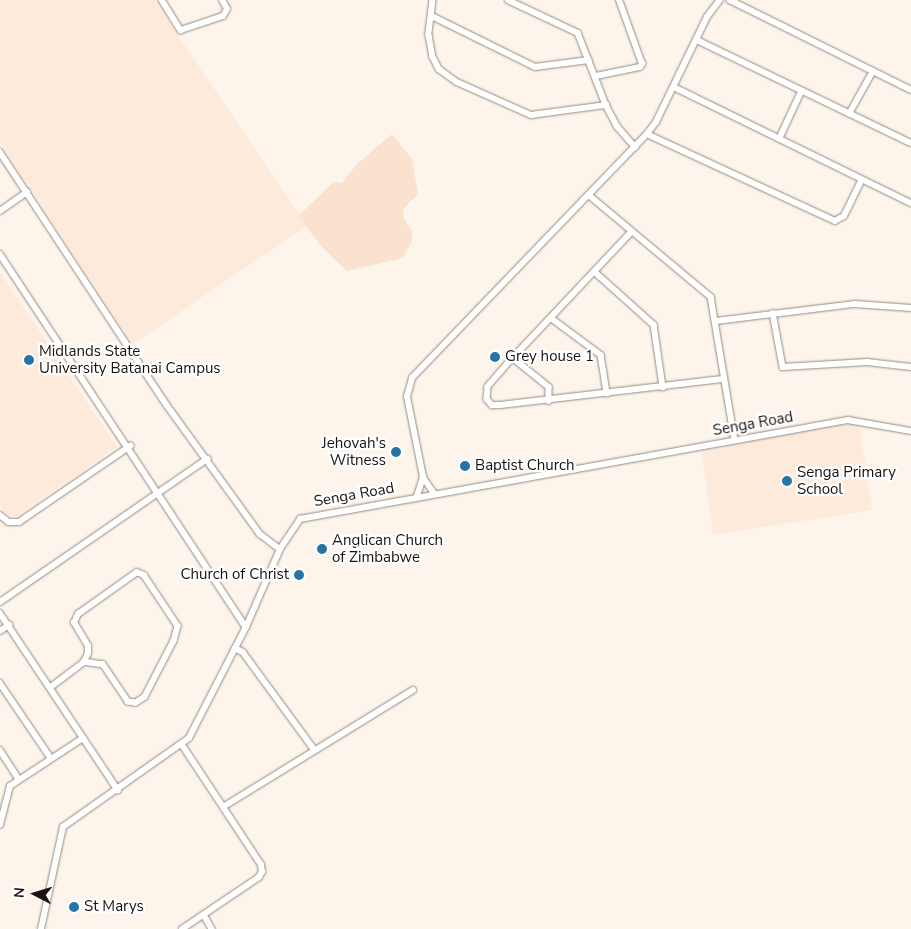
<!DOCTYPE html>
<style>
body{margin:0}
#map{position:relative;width:911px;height:929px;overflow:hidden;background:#fdf4ec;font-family:"Nunito Sans",sans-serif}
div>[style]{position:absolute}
.built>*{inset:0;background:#fdeadb}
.green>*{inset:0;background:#fae2ce}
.roads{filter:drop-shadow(0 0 1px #958a81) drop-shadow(0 0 1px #958a81)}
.minor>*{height:5.5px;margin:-2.75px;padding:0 2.75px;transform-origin:2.75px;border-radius:2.75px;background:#fff}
.dots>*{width:14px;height:14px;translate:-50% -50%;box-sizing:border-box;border:2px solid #fff;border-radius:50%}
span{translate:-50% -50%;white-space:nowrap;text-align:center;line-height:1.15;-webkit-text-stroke:4.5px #fff;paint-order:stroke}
.poi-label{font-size:15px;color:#171310}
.left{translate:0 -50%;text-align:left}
.right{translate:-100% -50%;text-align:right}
.street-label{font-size:15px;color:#171310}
.north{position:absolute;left:10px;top:869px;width:50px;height:50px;-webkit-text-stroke:4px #fff;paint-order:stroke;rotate:275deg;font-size:14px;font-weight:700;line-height:20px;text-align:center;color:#171310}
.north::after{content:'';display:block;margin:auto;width:18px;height:22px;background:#171310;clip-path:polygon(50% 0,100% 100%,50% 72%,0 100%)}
</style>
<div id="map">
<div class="built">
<div style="clip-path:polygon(0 0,154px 0,307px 226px,133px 344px,0 142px)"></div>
<div style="clip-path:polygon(0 272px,117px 447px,15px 517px,4px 512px,0 505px)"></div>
<div style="clip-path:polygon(849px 420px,860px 429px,872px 510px,713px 535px,702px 452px)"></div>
</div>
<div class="green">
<div style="clip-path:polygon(392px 134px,412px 159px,418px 194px,404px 208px,403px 217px,412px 231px,412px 241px,403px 258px,347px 271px,321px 246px,298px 216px,334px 182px,342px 183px,357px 164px)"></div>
</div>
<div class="roads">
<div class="minor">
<div style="left:162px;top:0;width:36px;rotate:58deg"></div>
<div style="left:181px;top:30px;width:44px;rotate:-18.4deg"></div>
<div style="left:223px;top:16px;width:8px;rotate:-60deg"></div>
<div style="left:227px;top:9px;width:10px;rotate:-119deg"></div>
<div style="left:433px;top:0;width:35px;rotate:97deg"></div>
<div style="left:429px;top:35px;width:22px;rotate:80deg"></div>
<div style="left:433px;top:57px;width:13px;rotate:63deg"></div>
<div style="left:439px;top:69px;width:22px;rotate:36deg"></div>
<div style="left:457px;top:82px;width:81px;rotate:24deg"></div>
<div style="left:531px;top:115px;width:76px;rotate:-7.6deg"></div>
<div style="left:508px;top:0;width:77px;rotate:25.2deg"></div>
<div style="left:578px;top:33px;width:77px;rotate:68.7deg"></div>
<div style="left:606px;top:105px;width:24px;rotate:62deg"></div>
<div style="left:617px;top:126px;width:28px;rotate:49deg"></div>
<div style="left:730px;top:0;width:202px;rotate:26.4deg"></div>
<div style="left:432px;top:16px;width:115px;rotate:26.3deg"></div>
<div style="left:535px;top:67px;width:54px;rotate:-7.4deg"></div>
<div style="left:697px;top:40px;width:237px;rotate:25.7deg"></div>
<div style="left:596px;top:76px;width:45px;rotate:-11.6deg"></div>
<div style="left:640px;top:67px;width:4px;rotate:-56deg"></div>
<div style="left:642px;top:64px;width:68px;rotate:-109.8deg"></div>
<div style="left:674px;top:87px;width:264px;rotate:26.1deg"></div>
<div style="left:849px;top:114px;width:49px;rotate:-60.8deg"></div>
<div style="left:647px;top:134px;width:207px;rotate:24.8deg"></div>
<div style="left:835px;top:221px;width:10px;rotate:-29deg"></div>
<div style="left:844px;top:216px;width:39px;rotate:-64deg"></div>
<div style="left:779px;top:139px;width:52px;rotate:-64.9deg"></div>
<div style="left:0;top:152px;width:303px;rotate:56.6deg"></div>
<div style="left:167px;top:405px;width:159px;rotate:54.2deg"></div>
<div style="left:260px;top:534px;width:25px;rotate:37deg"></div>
<div style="left:589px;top:195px;width:159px;rotate:39.9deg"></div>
<div style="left:711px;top:297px;width:145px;rotate:80.5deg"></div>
<div style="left:0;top:211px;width:33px;rotate:-35deg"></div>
<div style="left:631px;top:233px;width:172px;rotate:133.3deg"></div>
<div style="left:513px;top:358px;width:38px;rotate:131deg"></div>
<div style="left:488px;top:387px;width:12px;rotate:95deg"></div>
<div style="left:487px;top:399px;width:8px;rotate:50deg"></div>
<div style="left:492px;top:405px;width:9px"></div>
<div style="left:501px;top:405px;width:224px;rotate:-6.7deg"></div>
<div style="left:0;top:254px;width:447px;rotate:56.6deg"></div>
<div style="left:595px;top:272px;width:79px;rotate:41.9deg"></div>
<div style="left:654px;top:325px;width:63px;rotate:81.7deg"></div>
<div style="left:773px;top:313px;width:55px;rotate:79.5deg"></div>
<div style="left:783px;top:367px;width:84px;rotate:-3.4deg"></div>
<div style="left:867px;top:362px;width:44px;rotate:6.5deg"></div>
<div style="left:551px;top:318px;width:62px;rotate:36.5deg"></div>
<div style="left:601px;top:355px;width:39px;rotate:81deg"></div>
<div style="left:716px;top:321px;width:140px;rotate:-7deg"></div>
<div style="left:855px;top:304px;width:56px;rotate:4.1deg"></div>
<div style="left:513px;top:358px;width:46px;rotate:38.9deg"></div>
<div style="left:549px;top:387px;width:14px;rotate:90deg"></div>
<div style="left:423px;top:477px;width:19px;rotate:55deg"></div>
<div style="left:417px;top:496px;width:20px;rotate:-72deg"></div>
<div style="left:423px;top:477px;width:82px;rotate:-101.3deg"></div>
<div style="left:407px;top:397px;width:20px;rotate:-75deg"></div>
<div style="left:412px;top:378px;width:339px;rotate:-46.1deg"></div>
<div style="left:647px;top:134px;width:15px;rotate:-53deg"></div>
<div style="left:656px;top:122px;width:117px;rotate:-64.1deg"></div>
<div style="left:707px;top:17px;width:21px;rotate:-53deg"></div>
<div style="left:0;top:515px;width:11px;rotate:38deg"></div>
<div style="left:9px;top:522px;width:10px"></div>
<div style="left:19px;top:522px;width:135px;rotate:-34.4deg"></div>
<div style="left:0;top:602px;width:252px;rotate:-34.6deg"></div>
<div style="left:0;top:613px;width:213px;rotate:56.3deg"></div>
<div style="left:0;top:631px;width:11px;rotate:-34deg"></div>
<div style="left:235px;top:648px;width:9px;rotate:27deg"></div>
<div style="left:243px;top:652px;width:120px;rotate:53.8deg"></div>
<div style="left:0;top:683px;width:91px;rotate:55.8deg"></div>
<div style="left:51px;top:687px;width:41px;rotate:-37.1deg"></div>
<div style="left:84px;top:662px;width:10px;rotate:-66deg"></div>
<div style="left:88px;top:653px;width:7px;rotate:-90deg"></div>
<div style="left:88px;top:646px;width:27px;rotate:-121deg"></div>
<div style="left:74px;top:623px;width:10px;rotate:-66deg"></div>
<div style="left:78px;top:614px;width:72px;rotate:-35.4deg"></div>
<div style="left:137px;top:572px;width:8px;rotate:23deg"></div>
<div style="left:144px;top:575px;width:61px;rotate:56.3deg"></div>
<div style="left:178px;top:626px;width:16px;rotate:105deg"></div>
<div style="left:174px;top:641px;width:63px;rotate:117.4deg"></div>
<div style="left:145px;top:697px;width:11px;rotate:146deg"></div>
<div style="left:136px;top:703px;width:8px;rotate:-173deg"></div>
<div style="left:128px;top:702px;width:45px;rotate:-124deg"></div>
<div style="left:103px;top:665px;width:19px;rotate:-171deg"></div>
<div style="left:0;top:750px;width:35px;rotate:57deg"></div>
<div style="left:223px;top:807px;width:223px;rotate:-31.6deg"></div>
<div style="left:0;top:825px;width:40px;rotate:-75.6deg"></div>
<div style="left:10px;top:786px;width:87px;rotate:-33.3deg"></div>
<div style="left:204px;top:915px;width:16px;rotate:60deg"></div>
<div style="left:41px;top:929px;width:104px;rotate:-77.8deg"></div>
<div style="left:63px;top:827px;width:154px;rotate:-35.2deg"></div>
<div style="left:189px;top:738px;width:125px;rotate:-62.8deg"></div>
<div style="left:246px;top:627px;width:85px;rotate:-66.4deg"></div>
<div style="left:280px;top:549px;width:36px;rotate:-56deg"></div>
<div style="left:300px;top:519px;width:557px;rotate:-10.24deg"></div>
<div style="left:848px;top:420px;width:64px;rotate:9.9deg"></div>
<div style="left:182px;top:929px;width:93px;rotate:-34deg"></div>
<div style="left:259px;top:877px;width:6px;rotate:-59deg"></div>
<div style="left:262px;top:872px;width:7px;rotate:-98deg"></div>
<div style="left:261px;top:865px;width:144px;rotate:-123.4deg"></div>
</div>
</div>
<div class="dots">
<div style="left:495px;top:357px;background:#2873a6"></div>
<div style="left:29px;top:360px;background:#2873a6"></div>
<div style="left:396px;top:452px;background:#2873a6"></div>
<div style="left:465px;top:466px;background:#2873a6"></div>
<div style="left:787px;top:481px;background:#2873a6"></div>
<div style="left:322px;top:549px;background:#2873a6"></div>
<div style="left:299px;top:575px;background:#2873a6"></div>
<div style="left:74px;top:907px;background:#2873a6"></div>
</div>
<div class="poi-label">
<span class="left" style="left:39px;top:360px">Midlands State<br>University Batanai Campus</span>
<span class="left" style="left:505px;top:357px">Grey house 1</span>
<span class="right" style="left:386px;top:452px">Jehovah's<br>Witness</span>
<span class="left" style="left:475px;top:466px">Baptist Church</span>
<span class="left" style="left:797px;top:481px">Senga Primary<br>School</span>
<span class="left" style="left:332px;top:549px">Anglican Church<br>of Zimbabwe</span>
<span class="right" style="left:289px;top:575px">Church of Christ</span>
<span class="left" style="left:84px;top:907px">St Marys</span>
</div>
<div class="street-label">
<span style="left:753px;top:424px;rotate:-10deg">Senga Road</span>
<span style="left:354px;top:495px;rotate:-10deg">Senga Road</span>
</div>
<div class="north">N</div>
</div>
